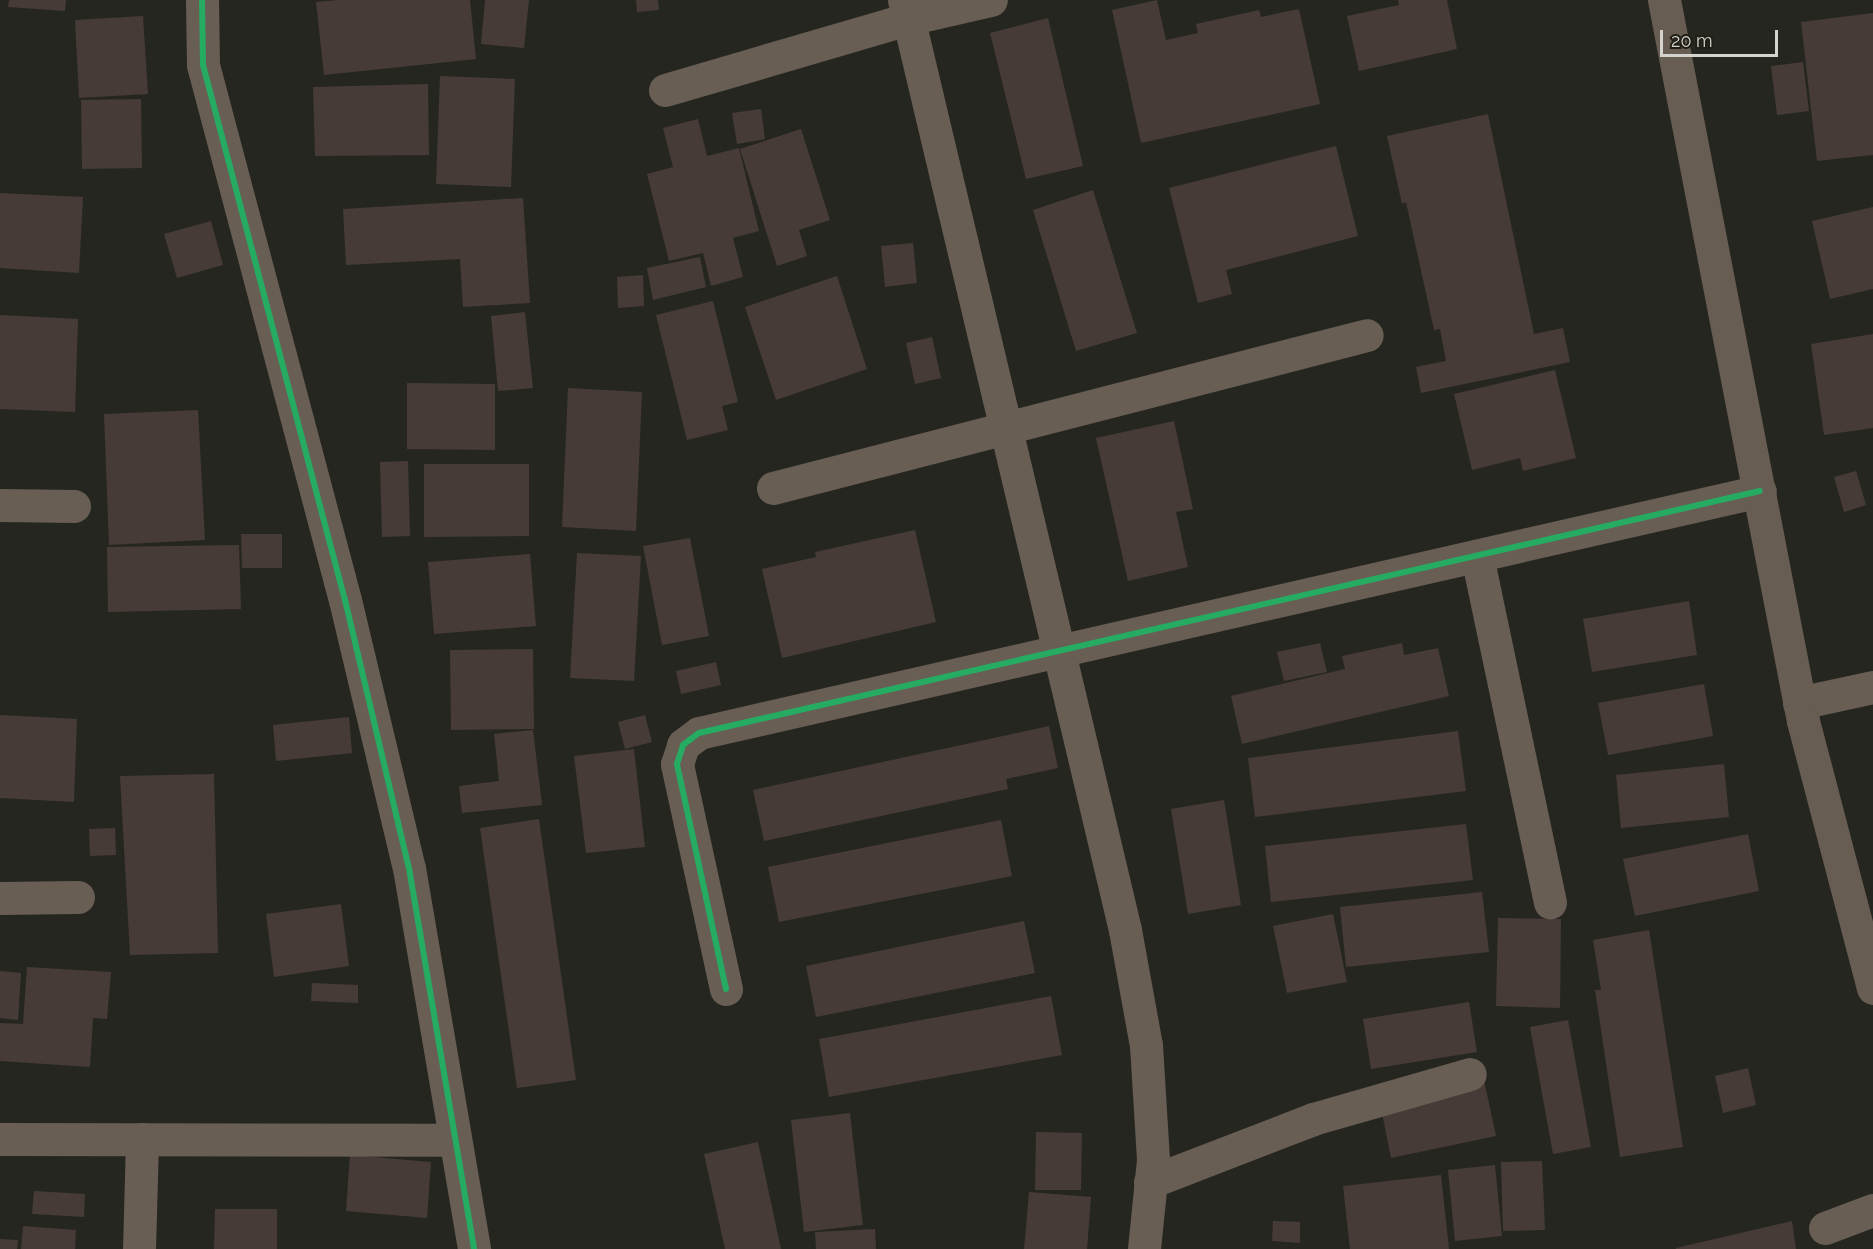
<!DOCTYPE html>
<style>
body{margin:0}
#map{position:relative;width:1873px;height:1249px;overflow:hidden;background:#262621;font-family:Raleway,sans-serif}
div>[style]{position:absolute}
.building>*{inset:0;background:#463b36}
.minor>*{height:33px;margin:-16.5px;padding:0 16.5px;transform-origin:16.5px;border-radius:16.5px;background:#685e54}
.major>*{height:33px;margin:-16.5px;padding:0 16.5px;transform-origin:16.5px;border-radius:16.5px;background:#685d52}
.cycleway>*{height:6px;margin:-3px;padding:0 3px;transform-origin:3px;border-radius:3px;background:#26ab63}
span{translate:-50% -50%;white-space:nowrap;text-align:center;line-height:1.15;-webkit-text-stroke:5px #201e15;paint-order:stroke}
.scale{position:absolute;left:1660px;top:30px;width:118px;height:27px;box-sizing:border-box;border:3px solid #d4d3cd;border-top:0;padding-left:8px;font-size:18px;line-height:21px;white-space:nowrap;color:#d4d3cd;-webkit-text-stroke:4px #201e15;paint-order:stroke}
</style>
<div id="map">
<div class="building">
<div style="clip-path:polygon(9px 0,66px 0,65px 11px,8px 7px)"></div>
<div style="clip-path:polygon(338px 0,470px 0,476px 59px,324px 75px,316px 2px)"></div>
<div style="clip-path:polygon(485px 0,529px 0,524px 48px,481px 44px)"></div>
<div style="clip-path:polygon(636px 0,658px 0,659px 10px,637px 12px)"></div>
<div style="clip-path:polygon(1157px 0,1166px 40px,1198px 33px,1196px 24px,1259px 10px,1261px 17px,1299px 9px,1320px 104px,1141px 143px,1112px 10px)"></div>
<div style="clip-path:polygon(1398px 0,1447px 0,1457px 49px,1359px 71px,1347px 16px,1399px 5px)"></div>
<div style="clip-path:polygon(1873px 13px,1873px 155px,1817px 161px,1801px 22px)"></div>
<div style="clip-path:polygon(143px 16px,148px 94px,79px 98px,75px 20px)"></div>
<div style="clip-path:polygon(1048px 18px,1083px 166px,1026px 179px,990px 33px)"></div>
<div style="clip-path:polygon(1803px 62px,1809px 111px,1777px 115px,1771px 66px)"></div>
<div style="clip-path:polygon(440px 76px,515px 79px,511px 187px,436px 184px)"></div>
<div style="clip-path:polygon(428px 84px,429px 155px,315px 156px,313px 87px)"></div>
<div style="clip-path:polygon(141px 99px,142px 168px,82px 169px,81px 100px)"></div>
<div style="clip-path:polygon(761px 109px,765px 139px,737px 144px,732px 113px)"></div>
<div style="clip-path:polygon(1488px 114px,1534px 334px,1563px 328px,1570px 362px,1421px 393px,1416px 367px,1446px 361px,1440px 329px,1434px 330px,1406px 202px,1402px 204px,1387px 136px)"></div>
<div style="clip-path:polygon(698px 119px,707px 156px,739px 148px,759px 231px,733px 238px,743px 277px,711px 286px,703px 253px,669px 261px,647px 174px,673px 167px,663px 128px)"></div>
<div style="clip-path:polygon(801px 129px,830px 220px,799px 230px,807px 256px,777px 266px,740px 149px)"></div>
<div style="clip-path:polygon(1336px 146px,1358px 236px,1226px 270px,1232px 294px,1198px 303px,1169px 188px)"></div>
<div style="clip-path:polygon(1093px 190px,1137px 333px,1076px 351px,1033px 210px)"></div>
<div style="clip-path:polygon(0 193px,83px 197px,79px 273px,0 268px)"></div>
<div style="clip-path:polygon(523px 198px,530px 303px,463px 307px,460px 259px,346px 265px,343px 209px)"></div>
<div style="clip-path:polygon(1873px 207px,1873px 289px,1830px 299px,1812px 221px)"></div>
<div style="clip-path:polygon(211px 221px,223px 265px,177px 278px,164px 234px)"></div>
<div style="clip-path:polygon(913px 243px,917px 283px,885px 287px,881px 246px)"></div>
<div style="clip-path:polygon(700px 257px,706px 287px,653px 300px,647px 268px)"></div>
<div style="clip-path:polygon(643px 275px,644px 306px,618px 308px,617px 277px)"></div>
<div style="clip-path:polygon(837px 276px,867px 369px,776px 400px,745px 307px)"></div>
<div style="clip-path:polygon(713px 301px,738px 402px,722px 406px,728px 430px,687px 440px,656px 315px)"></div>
<div style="clip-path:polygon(525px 312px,533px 388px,498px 391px,491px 316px)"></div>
<div style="clip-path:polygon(0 315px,78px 319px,75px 412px,0 409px)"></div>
<div style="clip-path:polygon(1873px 334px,1873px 428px,1824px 435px,1811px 344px)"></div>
<div style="clip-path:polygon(932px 337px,941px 378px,915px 384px,906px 343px)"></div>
<div style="clip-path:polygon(1555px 370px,1576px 458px,1523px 471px,1520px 458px,1472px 470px,1454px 394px)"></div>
<div style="clip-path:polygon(407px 383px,495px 384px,495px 450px,407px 449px)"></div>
<div style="clip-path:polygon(568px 388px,642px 392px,636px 531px,562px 527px)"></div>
<div style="clip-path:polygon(198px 410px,205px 540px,109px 545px,104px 414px)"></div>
<div style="clip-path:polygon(1174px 421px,1193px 509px,1176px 512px,1188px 567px,1128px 581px,1096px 438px)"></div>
<div style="clip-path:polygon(408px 461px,410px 536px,382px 537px,380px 462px)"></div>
<div style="clip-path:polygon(424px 464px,529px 464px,529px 536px,424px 537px)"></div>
<div style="clip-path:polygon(1856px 471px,1866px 505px,1844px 512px,1834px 477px)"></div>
<div style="clip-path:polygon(915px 530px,936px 622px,782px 658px,762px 569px,816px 557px,815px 552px)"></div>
<div style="clip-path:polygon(241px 534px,282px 534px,282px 568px,242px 568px)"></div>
<div style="clip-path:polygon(690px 538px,709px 636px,662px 645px,643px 546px)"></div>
<div style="clip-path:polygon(239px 545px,241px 609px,108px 612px,107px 547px)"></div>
<div style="clip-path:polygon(577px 553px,641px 556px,634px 681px,570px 678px)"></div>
<div style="clip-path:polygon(530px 554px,536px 626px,434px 634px,428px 562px)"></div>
<div style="clip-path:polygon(1689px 601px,1697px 655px,1592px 672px,1583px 619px)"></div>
<div style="clip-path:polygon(1320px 643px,1327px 672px,1284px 681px,1277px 652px)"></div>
<div style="clip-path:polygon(1402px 643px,1404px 655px,1438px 648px,1449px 696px,1242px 744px,1231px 696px,1345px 669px,1342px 656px)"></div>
<div style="clip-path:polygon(533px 649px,534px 729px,451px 730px,450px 650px)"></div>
<div style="clip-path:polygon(716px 662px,721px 685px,681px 694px,676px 671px)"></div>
<div style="clip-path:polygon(1704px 684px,1713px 736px,1608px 755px,1598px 703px)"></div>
<div style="clip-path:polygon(0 715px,77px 719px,74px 802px,0 798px)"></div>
<div style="clip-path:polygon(645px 715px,652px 742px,625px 749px,618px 722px)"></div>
<div style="clip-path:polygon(349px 717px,352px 753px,276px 761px,273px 725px)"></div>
<div style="clip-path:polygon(1049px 726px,1058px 768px,1006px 779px,1008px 789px,764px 841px,753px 790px)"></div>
<div style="clip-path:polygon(533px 730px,542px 805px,462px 813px,459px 786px,499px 781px,494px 734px)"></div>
<div style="clip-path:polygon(1458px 731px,1466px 791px,1255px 817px,1248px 758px)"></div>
<div style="clip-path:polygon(634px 749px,645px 847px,586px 853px,574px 756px)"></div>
<div style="clip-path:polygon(1724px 764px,1729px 817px,1621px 828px,1616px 775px)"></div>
<div style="clip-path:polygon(214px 774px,218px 953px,130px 955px,120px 776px)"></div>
<div style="clip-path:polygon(1224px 800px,1241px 905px,1188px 914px,1171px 809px)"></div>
<div style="clip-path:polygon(539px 819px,576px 1080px,517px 1088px,480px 828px)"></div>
<div style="clip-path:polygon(1001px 820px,1012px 876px,779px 922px,768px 867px)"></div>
<div style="clip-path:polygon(1466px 824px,1473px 880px,1271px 902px,1265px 846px)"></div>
<div style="clip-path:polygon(115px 828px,116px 855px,90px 856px,89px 829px)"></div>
<div style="clip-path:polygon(1748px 834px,1759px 891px,1635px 916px,1623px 859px)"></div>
<div style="clip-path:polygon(1482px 892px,1489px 952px,1346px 967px,1340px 907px)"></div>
<div style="clip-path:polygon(341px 904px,349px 966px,274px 977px,266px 914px)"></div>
<div style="clip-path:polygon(1333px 914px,1347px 982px,1287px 993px,1273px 926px)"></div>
<div style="clip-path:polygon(1498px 918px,1561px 919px,1560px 1008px,1496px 1006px)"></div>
<div style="clip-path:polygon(1024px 921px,1035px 973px,816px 1017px,806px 966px)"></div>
<div style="clip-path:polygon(1649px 930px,1683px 1147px,1620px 1157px,1595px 990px,1601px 990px,1593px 940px)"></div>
<div style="clip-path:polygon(27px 967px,111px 972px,107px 1019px,93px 1018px,90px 1067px,0 1061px,0 1023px,23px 1024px)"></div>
<div style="clip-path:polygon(0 971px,21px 973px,18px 1020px,0 1018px)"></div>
<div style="clip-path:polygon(312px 983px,358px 985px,358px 1003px,311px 1001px)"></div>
<div style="clip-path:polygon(1051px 996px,1062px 1055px,829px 1097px,819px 1039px)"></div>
<div style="clip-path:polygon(1469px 1002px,1477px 1052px,1371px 1069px,1363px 1019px)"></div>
<div style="clip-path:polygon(1568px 1020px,1591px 1147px,1553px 1154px,1530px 1027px)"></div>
<div style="clip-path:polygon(1748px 1068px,1756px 1105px,1723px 1113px,1715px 1076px)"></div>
<div style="clip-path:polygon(1484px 1080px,1496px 1136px,1391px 1158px,1380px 1103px)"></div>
<div style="clip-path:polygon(850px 1113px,863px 1225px,804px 1232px,791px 1120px)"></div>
<div style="clip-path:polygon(1036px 1132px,1082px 1133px,1081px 1190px,1035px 1190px)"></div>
<div style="clip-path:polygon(758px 1142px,781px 1249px,725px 1249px,704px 1154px)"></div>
<div style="clip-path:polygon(350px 1155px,431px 1162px,427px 1218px,346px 1211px)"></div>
<div style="clip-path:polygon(1542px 1161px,1545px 1230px,1503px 1231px,1501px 1162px)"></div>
<div style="clip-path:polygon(1495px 1165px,1502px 1236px,1455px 1241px,1448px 1170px)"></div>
<div style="clip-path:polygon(1441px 1175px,1449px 1249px,1350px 1249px,1343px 1186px)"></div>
<div style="clip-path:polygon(34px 1191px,85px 1194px,84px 1217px,32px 1214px)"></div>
<div style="clip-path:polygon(1029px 1192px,1091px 1197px,1087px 1249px,1024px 1249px)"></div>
<div style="clip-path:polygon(215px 1209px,277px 1209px,277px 1249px,214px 1249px)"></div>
<div style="clip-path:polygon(1273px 1221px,1300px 1222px,1300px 1243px,1272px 1241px)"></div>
<div style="clip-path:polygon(1792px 1221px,1796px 1249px,1676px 1249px,1676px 1248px)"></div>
<div style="clip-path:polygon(23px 1226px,76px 1230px,75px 1249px,21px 1249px)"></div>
<div style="clip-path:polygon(875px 1229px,876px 1249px,816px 1249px,815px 1232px)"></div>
<div style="clip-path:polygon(0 1239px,18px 1240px,17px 1249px,0 1249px)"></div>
</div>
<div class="minor">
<div style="left:202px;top:0;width:65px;rotate:89.1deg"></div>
<div style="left:203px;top:65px;width:554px;rotate:75.14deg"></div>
<div style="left:345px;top:600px;width:276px;rotate:76.6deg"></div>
<div style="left:409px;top:868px;width:387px;rotate:80.3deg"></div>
<div style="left:904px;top:0;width:956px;rotate:76.63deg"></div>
<div style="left:1125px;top:930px;width:117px;rotate:79.7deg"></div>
<div style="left:1146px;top:1045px;width:115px;rotate:86.5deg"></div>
<div style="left:1153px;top:1160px;width:89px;rotate:95.8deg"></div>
<div style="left:665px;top:90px;width:253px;rotate:-16.3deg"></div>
<div style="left:908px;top:19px;width:85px;rotate:-12.9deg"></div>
<div style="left:773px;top:488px;width:613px;rotate:-14.44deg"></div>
<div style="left:0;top:505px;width:74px;rotate:0.8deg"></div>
<div style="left:1477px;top:556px;width:354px;rotate:78.1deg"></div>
<div style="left:1799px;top:703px;width:76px;rotate:-12.2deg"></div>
<div style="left:0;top:898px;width:78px;rotate:-0.7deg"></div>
<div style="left:726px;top:989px;width:230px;rotate:-102.3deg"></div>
<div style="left:677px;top:764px;width:20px;rotate:-72deg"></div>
<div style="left:683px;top:745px;width:20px;rotate:-37deg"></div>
<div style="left:699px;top:733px;width:1088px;rotate:-12.85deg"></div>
<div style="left:0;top:1139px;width:452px;rotate:0.1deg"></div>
<div style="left:1150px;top:1182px;width:175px;rotate:-21.1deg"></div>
<div style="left:1313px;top:1119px;width:163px;rotate:-16deg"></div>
<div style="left:1825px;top:1228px;width:51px;rotate:-20.6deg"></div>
<div style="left:139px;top:1249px;width:110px;rotate:-88.4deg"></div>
</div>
<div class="major">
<div style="left:1664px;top:0;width:734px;rotate:79.09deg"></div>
<div style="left:1803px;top:721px;width:276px;rotate:75.3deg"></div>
</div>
<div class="cycleway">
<div style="left:202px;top:0;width:65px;rotate:89.1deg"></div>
<div style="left:203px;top:65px;width:554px;rotate:75.14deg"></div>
<div style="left:345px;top:600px;width:276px;rotate:76.6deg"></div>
<div style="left:409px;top:868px;width:387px;rotate:80.3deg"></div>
<div style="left:726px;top:989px;width:230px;rotate:-102.3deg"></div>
<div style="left:677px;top:764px;width:20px;rotate:-72deg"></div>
<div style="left:683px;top:745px;width:20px;rotate:-37deg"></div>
<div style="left:699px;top:733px;width:1088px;rotate:-12.85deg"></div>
</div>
<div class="scale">20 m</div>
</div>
